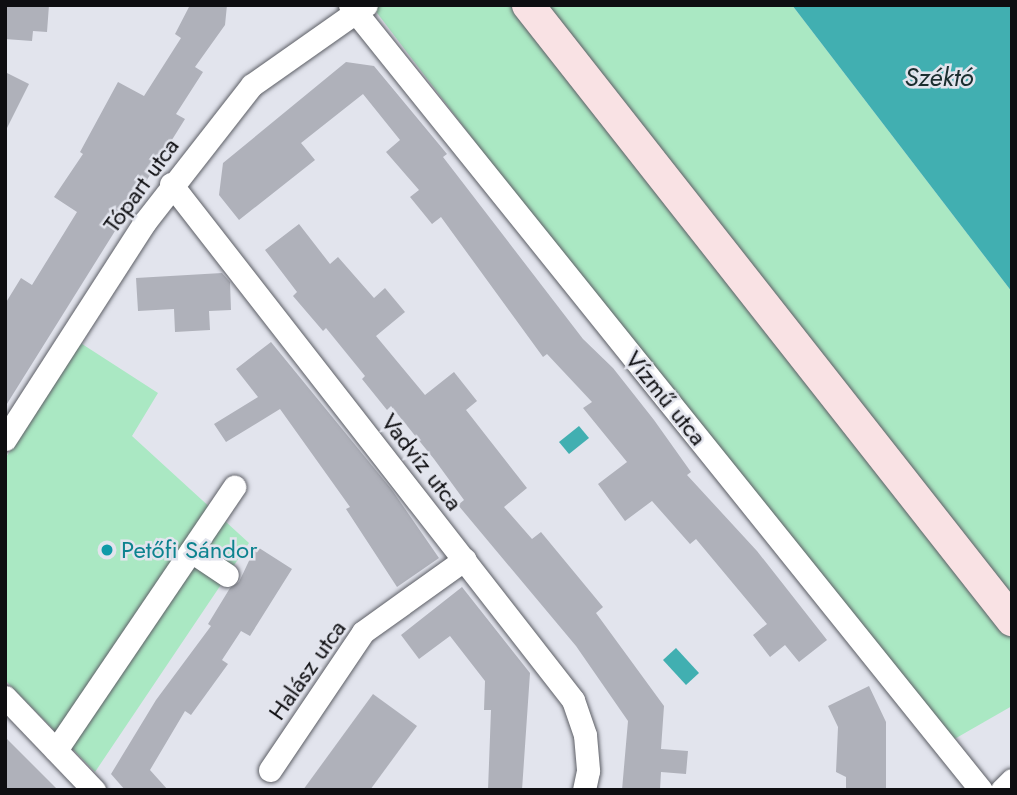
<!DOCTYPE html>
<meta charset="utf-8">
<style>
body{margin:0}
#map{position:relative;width:1017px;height:795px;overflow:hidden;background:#e2e4ed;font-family:Jost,sans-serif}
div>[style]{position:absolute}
.green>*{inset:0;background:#aae8c3}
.water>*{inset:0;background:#41afb1}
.building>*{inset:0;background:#afb1ba}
.roads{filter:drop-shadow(0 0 2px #5c5e65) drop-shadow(0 0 2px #5c5e65)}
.street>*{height:23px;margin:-11.5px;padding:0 11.5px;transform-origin:11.5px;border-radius:11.5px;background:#fff}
.secondary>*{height:32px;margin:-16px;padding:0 16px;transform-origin:16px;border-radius:16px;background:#f9e2e4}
.dots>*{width:19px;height:19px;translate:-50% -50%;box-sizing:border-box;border:4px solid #e2e4ed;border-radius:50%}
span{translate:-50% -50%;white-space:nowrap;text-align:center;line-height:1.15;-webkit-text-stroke:5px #e2e4ed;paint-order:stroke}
.street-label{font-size:24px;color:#0e0e11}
.culture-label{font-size:24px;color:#0d838f}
.left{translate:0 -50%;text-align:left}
.water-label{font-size:26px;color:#1b2e2f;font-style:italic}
.frame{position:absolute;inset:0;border:7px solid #0e0e11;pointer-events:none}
</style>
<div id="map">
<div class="green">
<div style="clip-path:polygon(371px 5px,792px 5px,1012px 292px,1012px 706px,937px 749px)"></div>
<div style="clip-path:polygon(79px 342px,158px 393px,132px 436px,249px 543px,95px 772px,5px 680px,5px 459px)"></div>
</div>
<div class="water">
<div style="clip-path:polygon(792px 5px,1012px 5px,1012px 292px)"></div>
<div style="clip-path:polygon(579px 426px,589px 438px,569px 454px,559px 442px)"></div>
<div style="clip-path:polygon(676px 648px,699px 673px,686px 685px,663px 660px)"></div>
</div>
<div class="building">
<div style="clip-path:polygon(7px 5px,49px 5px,47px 32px,33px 31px,32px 41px,5px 39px)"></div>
<div style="clip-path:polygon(190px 5px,227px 5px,225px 25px,195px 67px,203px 72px,176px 114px,185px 119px,5px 407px,5px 304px,21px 278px,32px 285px,77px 212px,54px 197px,83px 154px,80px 152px,118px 82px,144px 96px,181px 38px,175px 34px)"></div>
<div style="clip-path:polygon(346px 62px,374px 66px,447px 154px,443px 157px,583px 339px,613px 368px,654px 420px,691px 472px,687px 475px,757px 551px,827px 640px,799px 662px,785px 645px,770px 657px,753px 635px,767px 624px,696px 539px,690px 544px,652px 501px,625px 521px,598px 484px,627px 462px,583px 408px,592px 402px,547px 354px,543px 357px,441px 217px,432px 224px,410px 197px,419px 190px,386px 152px,400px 140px,363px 94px,301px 143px,315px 160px,239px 220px,219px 195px,223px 163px)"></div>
<div style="clip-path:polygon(5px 72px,29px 84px,5px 132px)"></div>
<div style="clip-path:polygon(299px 224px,330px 264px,338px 257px,374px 298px,385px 288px,405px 312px,376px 336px,425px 395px,454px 372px,477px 401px,466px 410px,527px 488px,504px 507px,532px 539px,541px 532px,603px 607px,596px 613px,664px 706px,661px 749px,688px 751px,686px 774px,661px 772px,660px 790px,622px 790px,628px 721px,576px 646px,458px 505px,464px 500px,434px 459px,391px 406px,387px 410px,362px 379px,365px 376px,326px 328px,323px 331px,293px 296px,297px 292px,265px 250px)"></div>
<div style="clip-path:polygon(222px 273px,230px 282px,231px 310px,209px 311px,210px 330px,175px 332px,174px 309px,138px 311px,136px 278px)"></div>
<div style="clip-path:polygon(271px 342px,392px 490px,439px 558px,397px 587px,346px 509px,350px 507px,280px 409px,226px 442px,214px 424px,258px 397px,236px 369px)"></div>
<div style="clip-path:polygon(256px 546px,292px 569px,250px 636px,241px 631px,222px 660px,228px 664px,191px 715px,185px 711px,150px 770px,168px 790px,125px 790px,111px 774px,156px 700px,211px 626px,208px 624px,230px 588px,239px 582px)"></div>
<div style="clip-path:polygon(462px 587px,530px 673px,522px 790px,488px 790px,491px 710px,484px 710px,485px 681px,450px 636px,419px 659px,401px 635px)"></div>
<div style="clip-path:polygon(869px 686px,886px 722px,886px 790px,846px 790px,846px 777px,836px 772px,838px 727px,828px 706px)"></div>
<div style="clip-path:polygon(373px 694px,417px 726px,370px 790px,303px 790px)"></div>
<div style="clip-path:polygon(5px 737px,58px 790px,5px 790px)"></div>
</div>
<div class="roads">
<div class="street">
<div style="left:350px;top:5px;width:1007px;rotate:51.21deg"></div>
<div style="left:171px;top:184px;width:654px;rotate:52.08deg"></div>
<div style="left:573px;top:700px;width:37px;rotate:71deg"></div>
<div style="left:585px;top:735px;width:36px;rotate:85deg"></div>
<div style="left:588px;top:771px;width:19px;rotate:102deg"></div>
<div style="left:5px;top:439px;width:257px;rotate:-57.2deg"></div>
<div style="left:144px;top:223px;width:175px;rotate:-52deg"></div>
<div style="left:252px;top:85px;width:139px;rotate:-35.1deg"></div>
<div style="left:191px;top:551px;width:43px;rotate:33.7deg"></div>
<div style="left:5px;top:697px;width:129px;rotate:46.3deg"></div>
<div style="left:56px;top:750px;width:318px;rotate:-55.9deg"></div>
<div style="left:270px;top:770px;width:166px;rotate:-56deg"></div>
<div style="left:363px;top:632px;width:125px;rotate:-35.6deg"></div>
<div style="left:1002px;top:790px;width:14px;rotate:-45deg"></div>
</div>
<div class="secondary">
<div style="left:528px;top:5px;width:783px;rotate:51.8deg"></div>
</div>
</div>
<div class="dots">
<div style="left:107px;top:550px;background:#0f9aa8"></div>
</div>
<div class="street-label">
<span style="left:141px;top:185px;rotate:-54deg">Tópart utca</span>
<span style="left:666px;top:398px;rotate:51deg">Vízmű utca</span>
<span style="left:422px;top:462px;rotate:52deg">Vadvíz utca</span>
<span style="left:307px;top:670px;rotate:-55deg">Halász utca</span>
</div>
<div class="culture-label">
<span class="left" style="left:121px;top:550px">Petőfi Sándor</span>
</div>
<div class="water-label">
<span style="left:939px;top:78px">Széktó</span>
</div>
<div class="frame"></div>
</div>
